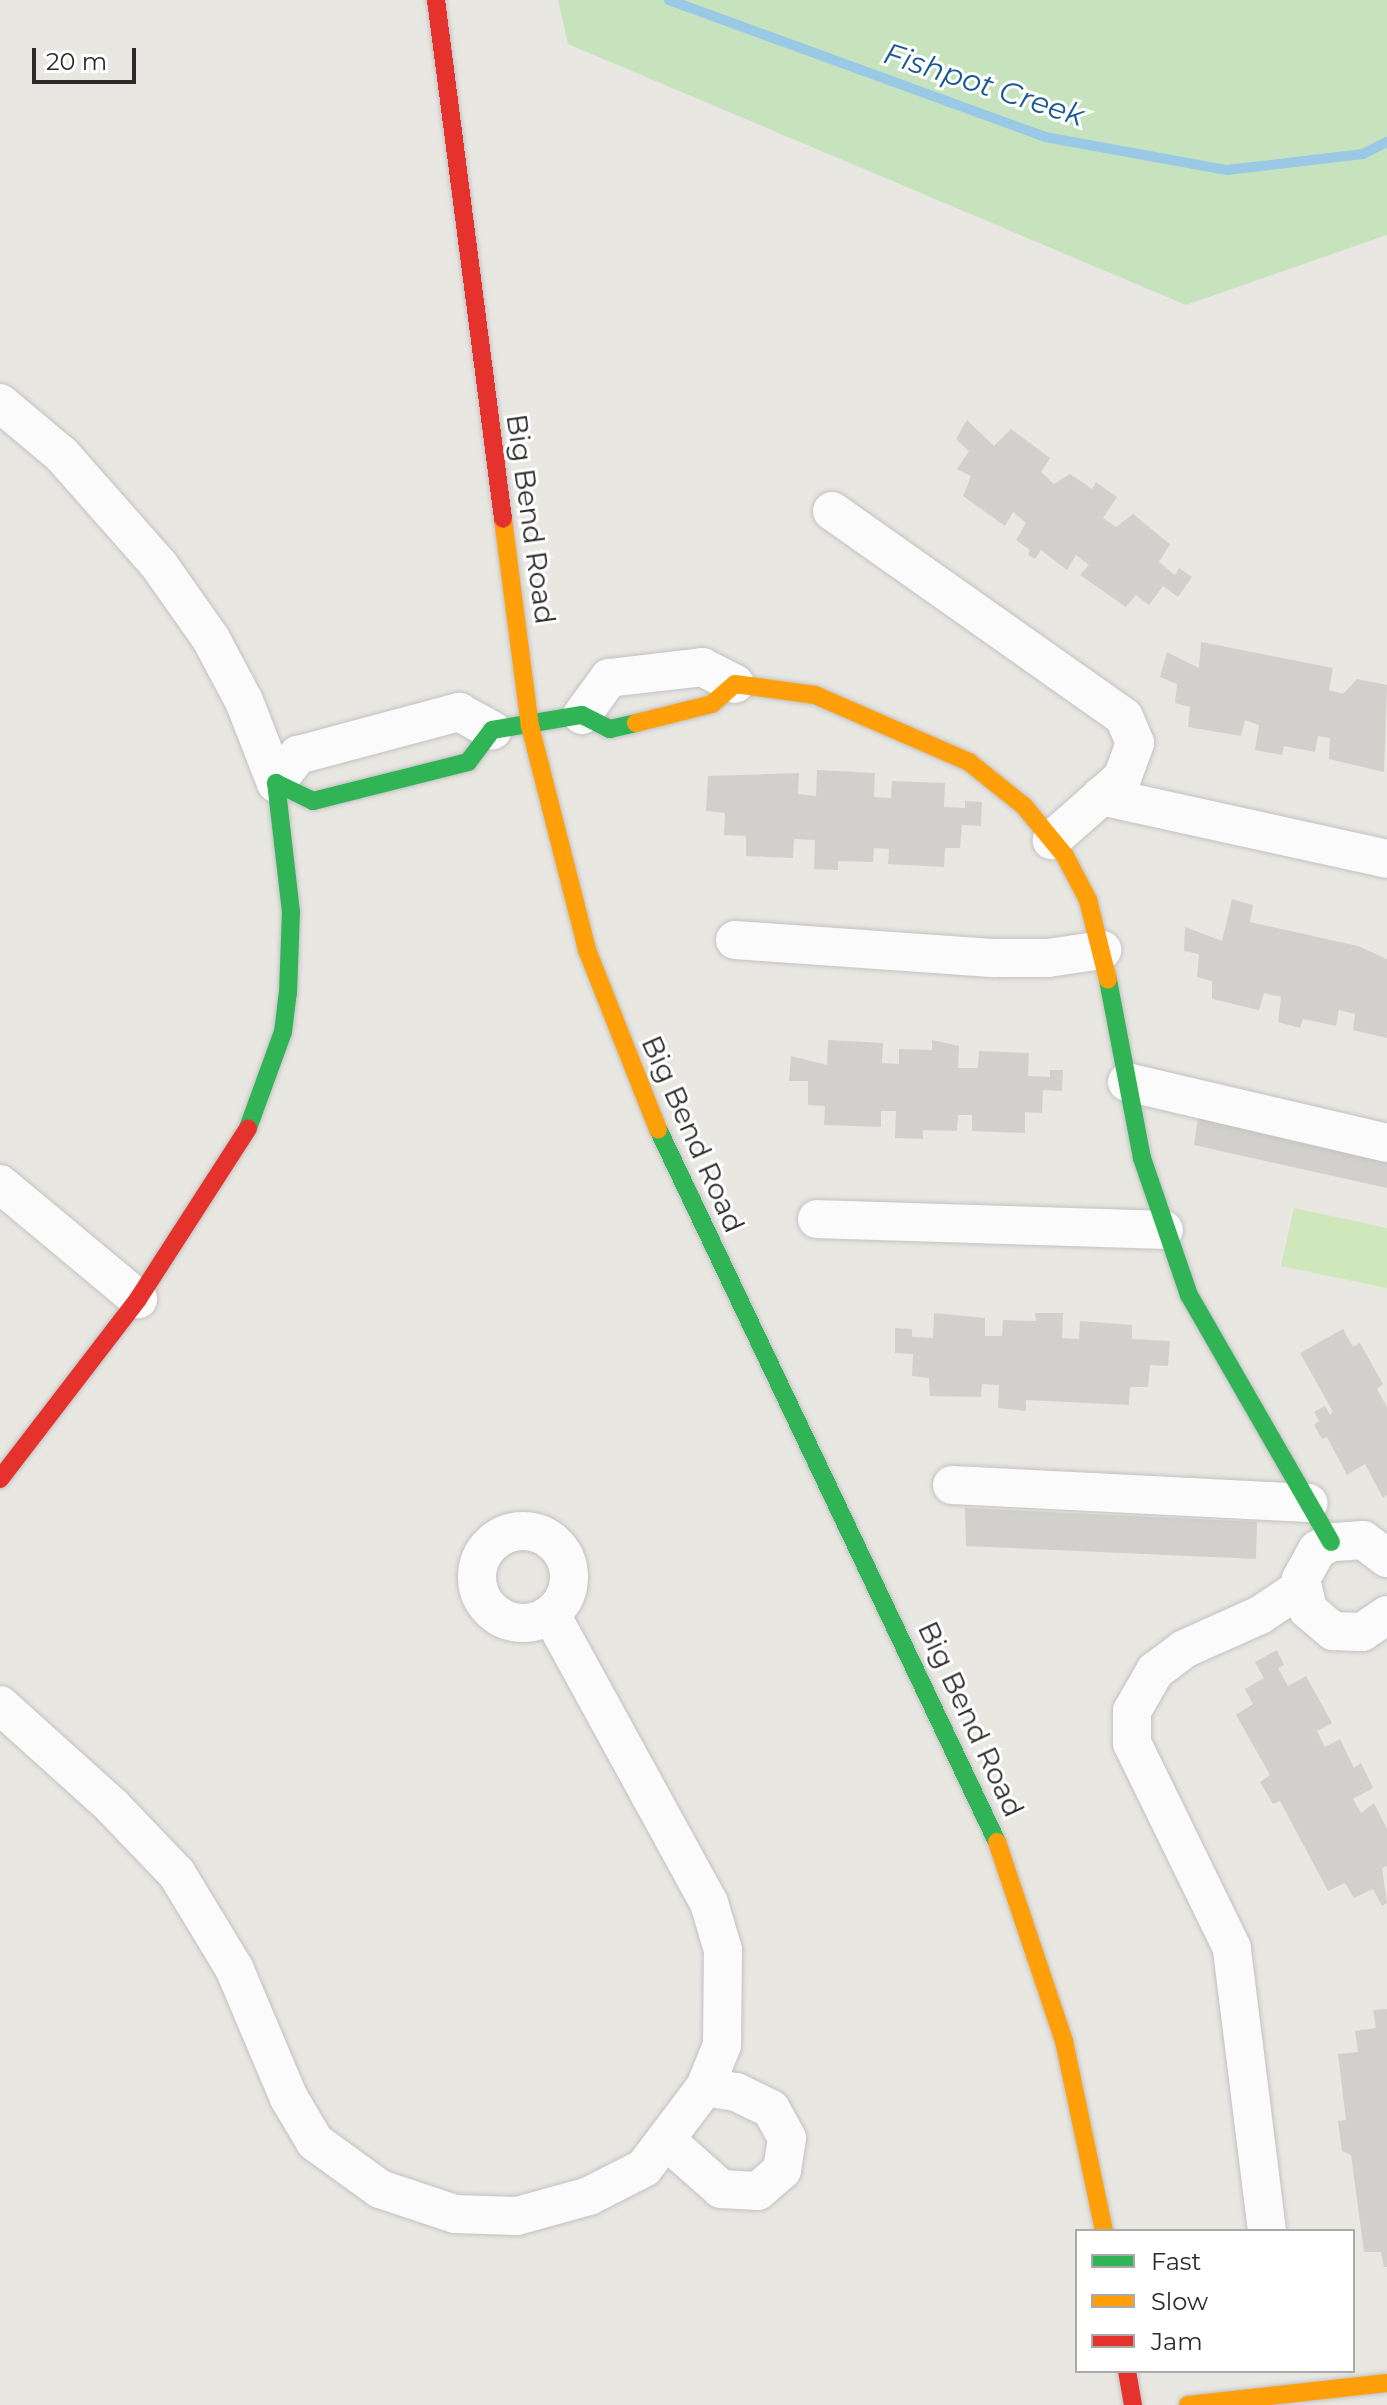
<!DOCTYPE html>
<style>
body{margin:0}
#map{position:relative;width:1387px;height:2405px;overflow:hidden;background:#e8e7e2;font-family:Montserrat,sans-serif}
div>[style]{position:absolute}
.green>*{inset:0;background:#c7e3bd}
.pitch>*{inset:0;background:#d0e6bb}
.stream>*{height:10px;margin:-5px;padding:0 5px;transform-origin:5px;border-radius:5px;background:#9ac9e6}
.building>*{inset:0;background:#d1d0cd}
.roads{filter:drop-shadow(0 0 2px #c2c2c2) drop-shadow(0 0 2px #c2c2c2)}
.street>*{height:38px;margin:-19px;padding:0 19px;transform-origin:19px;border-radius:19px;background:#fcfbfb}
.street>.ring{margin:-19px;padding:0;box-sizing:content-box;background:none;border:38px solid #fcfbfb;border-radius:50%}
.fast>*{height:18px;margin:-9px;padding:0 9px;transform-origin:9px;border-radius:9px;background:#30b455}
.slow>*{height:18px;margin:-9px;padding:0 9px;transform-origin:9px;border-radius:9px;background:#ff9f0a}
.jam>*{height:18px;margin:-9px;padding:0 9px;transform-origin:9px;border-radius:9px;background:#e5322d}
span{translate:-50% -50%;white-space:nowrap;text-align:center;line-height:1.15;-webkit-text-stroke:6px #fff;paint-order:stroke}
.street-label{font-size:28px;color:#2b2b2b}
.water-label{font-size:30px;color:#165994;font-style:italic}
.legend{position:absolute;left:1075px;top:2229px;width:280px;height:144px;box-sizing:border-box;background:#fff;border:2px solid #aaa;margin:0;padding:10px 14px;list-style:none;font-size:24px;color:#2b2b2b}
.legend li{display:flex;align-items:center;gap:16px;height:40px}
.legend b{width:40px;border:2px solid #aaa}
.scale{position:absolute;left:32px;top:48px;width:104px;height:36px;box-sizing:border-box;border:4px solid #2b2b2b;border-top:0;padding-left:10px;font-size:24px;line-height:28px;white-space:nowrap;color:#2b2b2b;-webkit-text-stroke:6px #fff;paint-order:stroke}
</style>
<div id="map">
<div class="green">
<div style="clip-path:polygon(558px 0,1387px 0,1387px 235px,1186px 305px,568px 44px)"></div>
</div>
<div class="pitch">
<div style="clip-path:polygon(1294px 1208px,1387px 1228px,1387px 1288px,1281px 1266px)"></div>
</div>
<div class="stream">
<div style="left:669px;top:0;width:400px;rotate:20deg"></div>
<div style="left:1045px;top:137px;width:185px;rotate:10.3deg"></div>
<div style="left:1227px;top:170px;width:137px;rotate:-6.7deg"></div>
<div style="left:1363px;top:154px;width:27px;rotate:-27deg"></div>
</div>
<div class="building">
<div style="clip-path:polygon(967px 420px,994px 446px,1011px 429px,1050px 458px,1041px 472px,1054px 484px,1070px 474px,1092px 489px,1096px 482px,1117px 497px,1103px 518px,1116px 527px,1133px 514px,1170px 544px,1159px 562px,1175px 575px,1179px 568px,1192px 577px,1178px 597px,1163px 586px,1149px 605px,1136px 595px,1126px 607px,1080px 575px,1089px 565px,1076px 555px,1067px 570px,1041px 550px,1035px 559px,1028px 555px,1030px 550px,1016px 540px,1026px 523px,1013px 512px,1005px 526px,963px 496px,971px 476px,957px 469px,969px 451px,956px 439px)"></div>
<div style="clip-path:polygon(1201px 642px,1333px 668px,1329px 690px,1343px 694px,1357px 679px,1387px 685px,1384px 772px,1329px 759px,1330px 738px,1318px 736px,1315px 752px,1284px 746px,1282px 755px,1255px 750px,1259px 725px,1245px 720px,1241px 736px,1188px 727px,1190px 707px,1175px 703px,1177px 684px,1160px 677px,1167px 652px,1199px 668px)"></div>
<div style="clip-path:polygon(817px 770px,875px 773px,874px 797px,891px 798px,892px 781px,945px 783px,944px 807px,965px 808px,965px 801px,982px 802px,981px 826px,962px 825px,960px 848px,945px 848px,944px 867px,888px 864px,889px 849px,874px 848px,873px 862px,838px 861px,838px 870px,814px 869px,815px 840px,794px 839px,793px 858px,746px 856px,746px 836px,724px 835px,725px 813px,706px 811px,708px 776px,799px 773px,798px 794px,816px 796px)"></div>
<div style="clip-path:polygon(1232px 899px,1253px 905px,1250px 922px,1358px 946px,1387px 959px,1387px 1038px,1353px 1030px,1355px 1014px,1339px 1010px,1336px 1026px,1303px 1019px,1300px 1028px,1278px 1022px,1281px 997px,1264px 993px,1259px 1010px,1212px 999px,1212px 981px,1197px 977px,1199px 954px,1184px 951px,1185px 927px,1222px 941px)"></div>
<div style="clip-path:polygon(828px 1040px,883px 1043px,882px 1063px,899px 1064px,899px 1049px,932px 1050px,932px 1040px,959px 1046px,958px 1068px,978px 1068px,979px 1051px,1029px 1053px,1028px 1076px,1050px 1077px,1050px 1070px,1063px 1070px,1062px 1091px,1043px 1090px,1042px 1113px,1025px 1112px,1025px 1133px,972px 1131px,972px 1115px,958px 1115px,957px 1131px,923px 1130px,923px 1139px,895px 1138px,896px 1111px,881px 1111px,881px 1127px,824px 1125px,825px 1106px,808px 1105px,808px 1081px,789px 1081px,791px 1056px,827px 1065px)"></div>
<div style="clip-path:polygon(1199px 1111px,1387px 1151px,1387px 1188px,1194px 1145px)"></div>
<div style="clip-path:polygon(934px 1313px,985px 1318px,985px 1336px,1002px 1336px,1003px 1320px,1036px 1321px,1035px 1313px,1063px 1313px,1062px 1338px,1079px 1339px,1080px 1321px,1132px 1325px,1132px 1339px,1170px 1341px,1168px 1366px,1150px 1365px,1148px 1387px,1130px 1387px,1129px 1405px,1026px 1400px,1026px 1411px,998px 1408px,999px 1385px,982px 1384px,981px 1397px,930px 1396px,929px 1378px,912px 1376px,913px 1354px,895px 1353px,895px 1328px,912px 1329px,912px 1337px,933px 1338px)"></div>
<div style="clip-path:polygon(1343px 1329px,1353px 1347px,1360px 1343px,1383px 1384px,1377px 1389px,1387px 1407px,1387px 1495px,1383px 1498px,1365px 1464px,1347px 1475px,1327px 1437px,1322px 1439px,1314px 1425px,1319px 1421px,1314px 1412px,1325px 1406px,1330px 1415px,1333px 1412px,1300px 1353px)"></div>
<div style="clip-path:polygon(965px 1508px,1257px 1522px,1256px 1559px,966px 1546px)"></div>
<div style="clip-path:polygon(1277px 1650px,1284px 1665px,1278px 1668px,1288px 1686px,1306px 1676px,1332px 1723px,1317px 1731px,1325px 1747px,1340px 1739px,1354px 1768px,1361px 1763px,1373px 1788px,1353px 1799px,1361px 1813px,1374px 1803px,1387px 1829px,1387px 1866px,1382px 1868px,1387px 1903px,1382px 1906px,1373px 1889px,1354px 1898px,1345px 1883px,1328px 1891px,1280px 1801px,1273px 1804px,1260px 1782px,1270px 1775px,1236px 1715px,1253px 1704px,1245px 1689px,1264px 1678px,1255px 1662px)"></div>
<div style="clip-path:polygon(1387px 2009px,1387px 2267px,1384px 2267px,1381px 2252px,1364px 2252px,1351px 2155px,1342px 2151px,1338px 2121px,1346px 2120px,1338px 2054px,1358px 2052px,1355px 2031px,1376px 2028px,1373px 2010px)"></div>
</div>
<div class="roads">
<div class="street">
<div style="left:0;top:403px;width:81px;rotate:40deg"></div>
<div style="left:62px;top:455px;width:147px;rotate:48.6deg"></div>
<div style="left:159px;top:565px;width:90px;rotate:54.9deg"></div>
<div style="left:211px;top:639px;width:70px;rotate:62deg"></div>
<div style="left:244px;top:701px;width:88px;rotate:68.7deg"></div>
<div style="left:832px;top:511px;width:357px;rotate:35.2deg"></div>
<div style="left:1124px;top:717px;width:28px;rotate:67deg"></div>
<div style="left:1135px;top:743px;width:37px;rotate:110deg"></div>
<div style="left:1122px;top:778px;width:94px;rotate:138.5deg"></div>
<div style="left:582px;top:715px;width:46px;rotate:-53.9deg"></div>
<div style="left:609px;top:678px;width:94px;rotate:-6.7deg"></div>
<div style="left:702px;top:667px;width:37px;rotate:27deg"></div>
<div style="left:276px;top:783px;width:36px;rotate:-52deg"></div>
<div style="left:298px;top:755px;width:167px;rotate:-15deg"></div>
<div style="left:459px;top:712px;width:38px;rotate:29deg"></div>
<div style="left:1101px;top:796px;width:293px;rotate:12.4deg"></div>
<div style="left:735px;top:940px;width:261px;rotate:4deg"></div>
<div style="left:995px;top:958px;width:53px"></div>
<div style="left:1048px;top:958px;width:55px;rotate:-8.4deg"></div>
<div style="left:1127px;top:1082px;width:267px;rotate:13.2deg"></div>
<div style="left:0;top:1184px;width:180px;rotate:39.8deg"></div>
<div style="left:817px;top:1219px;width:347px;rotate:1.8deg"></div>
<div style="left:952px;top:1485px;width:357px;rotate:2.9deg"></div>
<div class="ring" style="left:477px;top:1531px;width:54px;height:54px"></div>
<div style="left:1387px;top:1558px;width:30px;rotate:-143deg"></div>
<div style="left:1363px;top:1540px;width:32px;rotate:176deg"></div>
<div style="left:1331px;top:1542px;width:16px;rotate:150deg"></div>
<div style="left:1317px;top:1550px;width:33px;rotate:119deg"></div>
<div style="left:1301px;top:1579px;width:32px;rotate:77deg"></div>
<div style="left:1308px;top:1610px;width:33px;rotate:40deg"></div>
<div style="left:1333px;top:1631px;width:29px;rotate:2deg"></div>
<div style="left:1362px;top:1632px;width:30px;rotate:-34deg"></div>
<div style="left:0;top:1705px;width:151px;rotate:42deg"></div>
<div style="left:112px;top:1806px;width:94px;rotate:46.3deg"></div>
<div style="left:177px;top:1874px;width:110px;rotate:58.8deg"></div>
<div style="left:234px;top:1968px;width:141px;rotate:67.1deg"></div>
<div style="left:289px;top:2098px;width:51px;rotate:59.4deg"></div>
<div style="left:315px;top:2142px;width:80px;rotate:35.9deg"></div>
<div style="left:380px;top:2189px;width:79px;rotate:18.4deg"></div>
<div style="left:455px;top:2214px;width:62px;rotate:1.8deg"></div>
<div style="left:517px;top:2216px;width:75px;rotate:-15.5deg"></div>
<div style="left:589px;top:2196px;width:62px;rotate:-27deg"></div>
<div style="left:644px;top:2168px;width:101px;rotate:-53deg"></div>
<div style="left:705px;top:2087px;width:45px;rotate:-68deg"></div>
<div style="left:722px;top:2045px;width:95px;rotate:-89.4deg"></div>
<div style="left:723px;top:1950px;width:49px;rotate:-106.6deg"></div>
<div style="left:709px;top:1903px;width:329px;rotate:-118.7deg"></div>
<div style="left:667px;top:2141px;width:72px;rotate:41.6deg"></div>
<div style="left:721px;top:2189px;width:37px;rotate:3deg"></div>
<div style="left:758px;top:2191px;width:32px;rotate:-41deg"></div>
<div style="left:782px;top:2170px;width:32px;rotate:-81deg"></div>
<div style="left:787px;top:2138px;width:33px;rotate:-119deg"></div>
<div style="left:771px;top:2109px;width:39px;rotate:-154deg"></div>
<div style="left:736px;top:2092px;width:31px;rotate:-171deg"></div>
<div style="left:1267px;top:2231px;width:285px;rotate:-97.1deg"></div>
<div style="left:1232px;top:1948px;width:228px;rotate:-116deg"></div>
<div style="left:1132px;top:1743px;width:32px;rotate:-90deg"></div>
<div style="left:1132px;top:1711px;width:46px;rotate:-60.1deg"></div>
<div style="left:1155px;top:1671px;width:36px;rotate:-37deg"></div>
<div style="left:1184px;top:1649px;width:83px;rotate:-24.1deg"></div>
<div style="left:1260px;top:1615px;width:50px;rotate:-33.7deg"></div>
</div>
<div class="fast">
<div style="left:1108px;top:980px;width:181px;rotate:79.2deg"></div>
<div style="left:1142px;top:1158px;width:145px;rotate:71.1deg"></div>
<div style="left:1189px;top:1295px;width:285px;rotate:60.1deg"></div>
<div style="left:248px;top:1128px;width:102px;rotate:-70deg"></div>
<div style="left:283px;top:1032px;width:39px;rotate:-83deg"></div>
<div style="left:288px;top:993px;width:81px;rotate:-87.9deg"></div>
<div style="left:291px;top:912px;width:130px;rotate:-96.6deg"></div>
<div style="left:276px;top:783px;width:41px;rotate:25.9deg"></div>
<div style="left:313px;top:801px;width:160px;rotate:-14.1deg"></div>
<div style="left:468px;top:762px;width:40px;rotate:-53deg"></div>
<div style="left:492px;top:730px;width:91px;rotate:-9.5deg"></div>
<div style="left:582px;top:715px;width:31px;rotate:27deg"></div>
<div style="left:610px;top:729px;width:27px;rotate:-13deg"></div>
<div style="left:658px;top:1129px;width:789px;rotate:64.57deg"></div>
</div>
<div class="slow">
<div style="left:503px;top:519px;width:209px;rotate:82.6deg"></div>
<div style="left:530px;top:726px;width:231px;rotate:75.7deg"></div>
<div style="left:587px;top:950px;width:193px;rotate:68.4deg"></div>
<div style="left:636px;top:723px;width:78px;rotate:-14deg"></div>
<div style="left:712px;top:704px;width:30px;rotate:-41deg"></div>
<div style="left:735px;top:684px;width:81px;rotate:7.8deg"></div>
<div style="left:815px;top:695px;width:168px;rotate:23.5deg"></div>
<div style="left:969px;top:762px;width:70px;rotate:38.7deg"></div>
<div style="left:1024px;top:806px;width:65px;rotate:50.6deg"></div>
<div style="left:1065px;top:856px;width:50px;rotate:62.4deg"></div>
<div style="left:1088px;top:900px;width:82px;rotate:76deg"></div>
<div style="left:997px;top:1842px;width:210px;rotate:71.4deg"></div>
<div style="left:1064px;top:2041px;width:194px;rotate:78.1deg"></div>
<div style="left:1188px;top:2405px;width:200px;rotate:-6.3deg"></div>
</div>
<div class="jam">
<div style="left:436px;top:0;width:523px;rotate:82.64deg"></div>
<div style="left:0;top:1479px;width:227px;rotate:-52.5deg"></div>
<div style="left:138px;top:1299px;width:203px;rotate:-57.2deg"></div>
<div style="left:1127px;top:2371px;width:35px;rotate:80deg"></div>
</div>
</div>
<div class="street-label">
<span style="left:531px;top:519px;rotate:82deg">Big Bend Road</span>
<span style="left:693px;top:1134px;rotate:66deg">Big Bend Road</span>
<span style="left:971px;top:1719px;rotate:65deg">Big Bend Road</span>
</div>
<div class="water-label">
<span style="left:984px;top:85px;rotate:18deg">Fishpot Creek</span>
</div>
<ul class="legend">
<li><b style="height:10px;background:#30b455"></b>Fast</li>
<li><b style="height:10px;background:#ff9f0a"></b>Slow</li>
<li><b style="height:10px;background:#e5322d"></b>Jam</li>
</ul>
<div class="scale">20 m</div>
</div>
